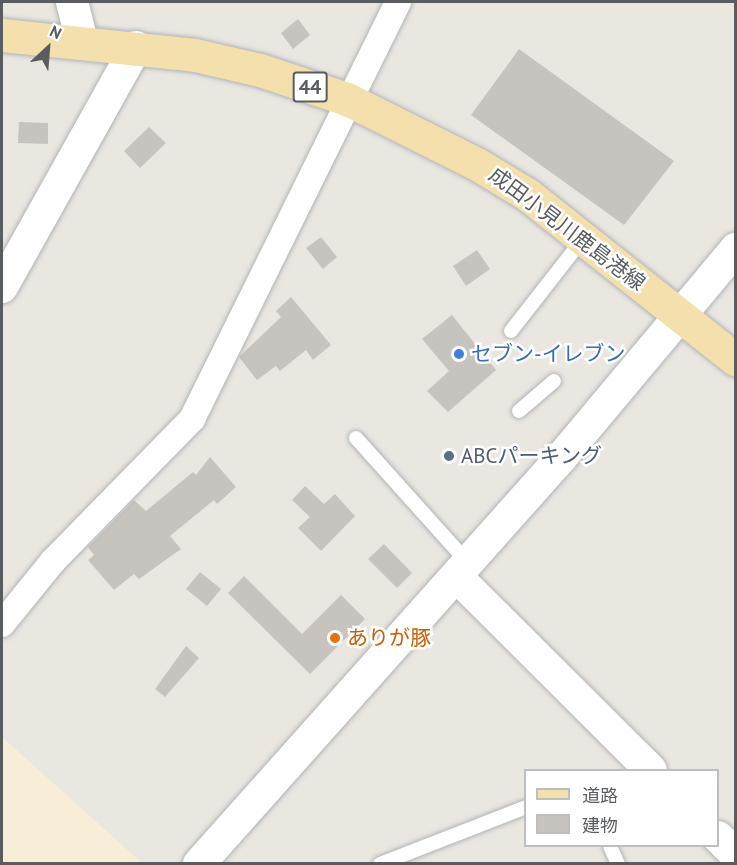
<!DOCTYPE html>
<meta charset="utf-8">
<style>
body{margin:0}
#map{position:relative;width:737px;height:865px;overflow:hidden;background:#eae7e1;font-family:"PT Sans","Noto Sans JP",sans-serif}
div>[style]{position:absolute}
.commercial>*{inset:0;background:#f8edd7}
.building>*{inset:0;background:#c7c4c0}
.roads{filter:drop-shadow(0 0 2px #b1b4b7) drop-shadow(0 0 2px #b1b4b7)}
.service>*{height:14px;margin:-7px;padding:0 7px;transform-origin:7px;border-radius:7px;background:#fff}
.minor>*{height:26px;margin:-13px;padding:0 13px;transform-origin:13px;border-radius:13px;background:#fff}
.tertiary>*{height:32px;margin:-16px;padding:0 16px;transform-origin:16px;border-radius:16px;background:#fff}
.primary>*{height:33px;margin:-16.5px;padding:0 16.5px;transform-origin:16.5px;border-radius:16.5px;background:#f4e0ac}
.dots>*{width:16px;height:16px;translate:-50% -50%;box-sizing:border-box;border:3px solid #fff;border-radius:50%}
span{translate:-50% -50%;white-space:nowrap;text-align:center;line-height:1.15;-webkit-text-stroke:5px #fff;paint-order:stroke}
.shield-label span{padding:2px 4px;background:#fff;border:2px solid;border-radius:4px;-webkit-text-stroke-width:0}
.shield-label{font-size:20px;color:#595d60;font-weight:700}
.street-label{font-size:21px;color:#595d60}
.shop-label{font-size:21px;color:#366cbe}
.left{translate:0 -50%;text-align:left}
.service-label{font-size:21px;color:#4e5e75}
.food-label{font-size:21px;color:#c56008}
.frame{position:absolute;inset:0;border:3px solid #595d60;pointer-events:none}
.legend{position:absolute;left:524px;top:769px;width:195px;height:78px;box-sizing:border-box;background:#fff;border:2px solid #bdbebf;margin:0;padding:8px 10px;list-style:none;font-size:18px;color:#595d60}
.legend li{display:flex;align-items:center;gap:12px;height:30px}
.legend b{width:30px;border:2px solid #bdbebf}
.north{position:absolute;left:18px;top:18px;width:60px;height:60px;-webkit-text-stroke:4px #fff;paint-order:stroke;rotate:26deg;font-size:16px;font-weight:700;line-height:24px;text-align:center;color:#595d60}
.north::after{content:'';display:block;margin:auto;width:21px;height:27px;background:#595d60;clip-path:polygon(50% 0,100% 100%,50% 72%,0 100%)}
</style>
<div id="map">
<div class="commercial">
<div style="clip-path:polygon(2px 737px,142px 863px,2px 863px)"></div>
</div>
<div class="building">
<div style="clip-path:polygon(298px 19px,310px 35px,293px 49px,281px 33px)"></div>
<div style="clip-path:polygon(519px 49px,674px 161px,624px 225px,471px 115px)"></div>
<div style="clip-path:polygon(19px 122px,48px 123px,48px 144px,18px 143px)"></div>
<div style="clip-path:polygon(149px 127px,166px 143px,140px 168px,124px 151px)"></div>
<div style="clip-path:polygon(321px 237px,337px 257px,323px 269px,306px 248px)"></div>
<div style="clip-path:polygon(477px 250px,490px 269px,466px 286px,453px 266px)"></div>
<div style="clip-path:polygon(291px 297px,331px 345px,313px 360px,306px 350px,280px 371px,276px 366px,257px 380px,239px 357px,281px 317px,276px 311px)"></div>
<div style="clip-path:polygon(452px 315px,496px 370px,448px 412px,427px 391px,449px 371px,422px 339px)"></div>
<div style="clip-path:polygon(210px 457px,236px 487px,217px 504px,214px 500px,170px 536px,181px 549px,139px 579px,134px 574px,114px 590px,88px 560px,94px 555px,88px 547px,134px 500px,146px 511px,193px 472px,196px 475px)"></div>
<div style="clip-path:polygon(305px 486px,324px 504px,335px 494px,355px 516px,321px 551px,298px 528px,310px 517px,292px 500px)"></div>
<div style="clip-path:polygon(384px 544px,412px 573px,397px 588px,368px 559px)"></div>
<div style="clip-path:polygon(200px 572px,221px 589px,207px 606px,186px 589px)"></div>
<div style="clip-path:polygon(244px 576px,302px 634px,341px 595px,365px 619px,310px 674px,228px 593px)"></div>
<div style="clip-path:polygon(186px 646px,199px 658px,165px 697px,155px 689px)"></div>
</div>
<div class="roads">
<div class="service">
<div style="left:511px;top:331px;width:117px;rotate:-52deg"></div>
<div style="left:519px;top:411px;width:46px;rotate:-40.6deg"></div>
<div style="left:356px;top:438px;width:168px;rotate:48.1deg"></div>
<div style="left:610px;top:846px;width:20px;rotate:66deg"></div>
<div style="left:380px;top:864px;width:157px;rotate:-21.3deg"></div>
</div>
<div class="minor">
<div style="left:2px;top:624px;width:81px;rotate:-51deg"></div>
<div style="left:53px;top:561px;width:199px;rotate:-45.6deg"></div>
<div style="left:192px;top:419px;width:465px;rotate:-63.7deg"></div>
</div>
<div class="tertiary">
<div style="left:72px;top:2px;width:40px;rotate:75.6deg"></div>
<div style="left:2px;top:287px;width:275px;rotate:-60.8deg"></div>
<div style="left:456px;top:576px;width:275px;rotate:44.9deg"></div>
<div style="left:718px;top:837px;width:25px;rotate:45deg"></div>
<div style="left:199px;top:864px;width:544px;rotate:-48.28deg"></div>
<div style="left:561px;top:458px;width:273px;rotate:-50.1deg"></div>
</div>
<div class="primary">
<div style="left:2px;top:35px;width:194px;rotate:5.9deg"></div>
<div style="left:195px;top:55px;width:67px;rotate:13deg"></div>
<div style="left:260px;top:70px;width:92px;rotate:18.4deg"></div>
<div style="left:347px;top:99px;width:145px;rotate:26.6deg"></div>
<div style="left:477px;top:164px;width:60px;rotate:31.3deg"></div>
<div style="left:528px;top:195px;width:265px;rotate:38.4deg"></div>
</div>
</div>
<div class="dots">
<div style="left:459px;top:354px;background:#3f7fe0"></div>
<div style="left:449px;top:456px;background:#5c6f8a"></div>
<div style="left:335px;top:638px;background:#e8710a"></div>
</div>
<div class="shield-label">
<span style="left:310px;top:87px">44</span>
</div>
<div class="street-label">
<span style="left:567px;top:229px;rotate:37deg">成田小見川鹿島港線</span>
</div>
<div class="shop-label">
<span class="left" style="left:471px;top:354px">セブン-イレブン</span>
</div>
<div class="service-label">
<span class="left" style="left:461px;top:456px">ABCパーキング</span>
</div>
<div class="food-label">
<span class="left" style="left:347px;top:638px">ありが豚</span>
</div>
<div class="frame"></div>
<ul class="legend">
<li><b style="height:8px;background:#f4e0ac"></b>道路</li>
<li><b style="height:16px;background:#c7c4c0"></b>建物</li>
</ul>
<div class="north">N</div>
</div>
